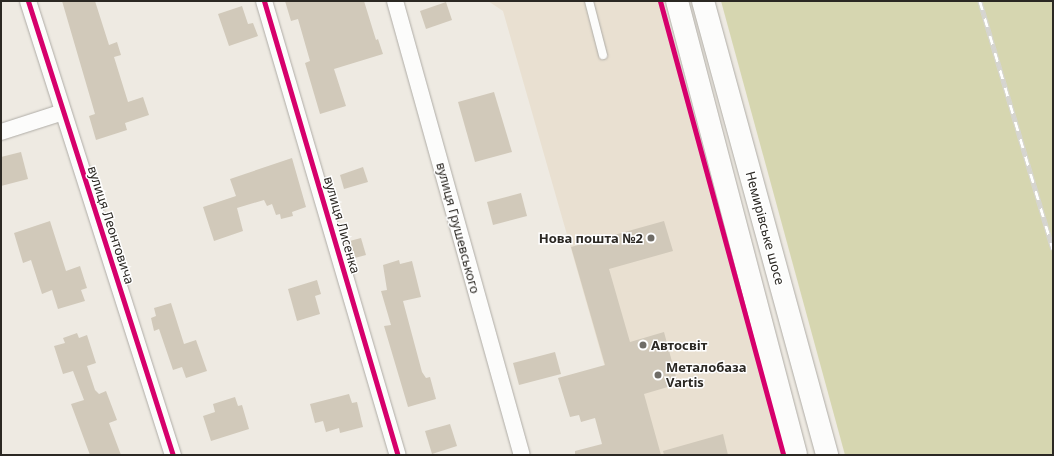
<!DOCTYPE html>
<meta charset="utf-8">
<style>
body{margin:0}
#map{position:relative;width:1054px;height:456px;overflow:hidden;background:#eeeae2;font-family:"Noto Sans",sans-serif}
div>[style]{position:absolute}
.built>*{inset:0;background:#e9e0d1}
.green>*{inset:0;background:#d6d6b0}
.building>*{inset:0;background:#d1c9ba}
.roads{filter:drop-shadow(0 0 1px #afaca6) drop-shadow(0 0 1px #afaca6)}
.service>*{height:8px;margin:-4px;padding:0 4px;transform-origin:4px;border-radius:4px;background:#fcfcfb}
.minor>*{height:16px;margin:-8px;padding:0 8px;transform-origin:8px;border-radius:8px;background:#fcfcfb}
.primary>*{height:22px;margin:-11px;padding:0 11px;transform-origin:11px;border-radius:11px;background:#fcfcfb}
.rail>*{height:4.5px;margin-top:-2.25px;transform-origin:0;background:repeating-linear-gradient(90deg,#fff 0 9px,#d6d5d2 0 18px);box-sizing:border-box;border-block:1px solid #d6d5d2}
.cycleway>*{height:5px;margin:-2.5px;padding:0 2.5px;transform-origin:2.5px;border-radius:2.5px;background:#d6006c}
.dots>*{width:11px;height:11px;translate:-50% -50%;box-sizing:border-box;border:2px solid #fff;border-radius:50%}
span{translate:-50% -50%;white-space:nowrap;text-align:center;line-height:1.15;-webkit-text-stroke:3px #fff;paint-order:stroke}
.street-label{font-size:13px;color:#2b2823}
.poi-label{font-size:13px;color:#2b2823;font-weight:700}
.right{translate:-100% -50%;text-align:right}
.left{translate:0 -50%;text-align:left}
.frame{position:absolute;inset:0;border:2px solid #2b2823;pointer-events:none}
</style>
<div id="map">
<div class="built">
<div style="clip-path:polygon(488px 1px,663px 1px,782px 455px,630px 455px,503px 11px)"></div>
</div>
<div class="green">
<div style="clip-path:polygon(721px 1px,1053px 1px,1053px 455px,845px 455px)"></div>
</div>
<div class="building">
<div style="clip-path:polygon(62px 1px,95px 1px,109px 45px,117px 42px,121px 55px,114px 57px,128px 102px,143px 97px,149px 115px,125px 123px,127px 130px,96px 140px,89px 116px,95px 114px)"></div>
<div style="clip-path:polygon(285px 1px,364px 1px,376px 40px,378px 39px,383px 54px,334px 69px,346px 106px,320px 114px,305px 63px,310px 61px,298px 19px,291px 21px)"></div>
<div style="clip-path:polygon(446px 2px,452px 20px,426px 29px,420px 11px)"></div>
<div style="clip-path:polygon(242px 6px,248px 24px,253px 23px,258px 36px,229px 46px,218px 14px)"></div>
<div style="clip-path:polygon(494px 92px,512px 152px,475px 162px,458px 102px)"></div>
<div style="clip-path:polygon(21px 152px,28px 179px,1px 186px,1px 157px)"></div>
<div style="clip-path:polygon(292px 158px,306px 207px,292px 212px,293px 216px,281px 219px,280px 214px,276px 215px,272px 204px,267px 206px,264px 200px,237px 208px,243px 231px,214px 241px,203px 207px,236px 196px,230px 179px)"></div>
<div style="clip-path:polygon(363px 167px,368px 182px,344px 189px,340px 175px)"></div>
<div style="clip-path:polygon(521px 193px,527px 216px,493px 225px,487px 202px)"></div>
<div style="clip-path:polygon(50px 221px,66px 271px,80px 266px,87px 288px,81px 290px,85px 301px,58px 309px,52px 290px,42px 294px,31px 260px,23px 263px,14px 233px)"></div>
<div style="clip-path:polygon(664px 221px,673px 251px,609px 269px,630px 342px,664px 332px,678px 384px,644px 394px,661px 455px,575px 455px,575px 451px,602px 444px,595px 418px,581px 422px,579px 415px,570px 417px,558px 378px,605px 365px,571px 247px)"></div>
<div style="clip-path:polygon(361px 238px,366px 255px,351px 259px,346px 242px)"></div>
<div style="clip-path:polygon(399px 260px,400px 264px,412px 261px,421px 297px,403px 301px,422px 372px,426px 378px,430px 377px,436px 399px,408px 407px,384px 326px,391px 325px,381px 291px,387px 290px,383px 265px)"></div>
<div style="clip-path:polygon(317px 280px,321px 294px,315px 296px,320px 314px,297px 321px,288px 289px)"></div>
<div style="clip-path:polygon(171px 303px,184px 344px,196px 340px,207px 371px,186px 378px,182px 367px,173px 370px,159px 329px,154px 331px,151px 318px,156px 316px,154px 308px)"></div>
<div style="clip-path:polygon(77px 333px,79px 338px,87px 335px,96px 363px,87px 366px,95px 390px,99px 394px,106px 391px,117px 420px,109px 423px,121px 455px,90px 455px,71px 404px,84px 400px,73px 371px,63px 374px,54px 346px,65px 343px,63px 338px)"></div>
<div style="clip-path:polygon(555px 352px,561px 374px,519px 385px,513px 363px)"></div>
<div style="clip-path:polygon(349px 394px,352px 403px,357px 402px,363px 427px,340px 433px,339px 428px,326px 432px,323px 421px,315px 423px,310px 404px)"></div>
<div style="clip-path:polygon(235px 397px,238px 406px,242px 405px,249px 429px,211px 441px,203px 416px,215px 412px,213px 404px)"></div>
<div style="clip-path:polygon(450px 424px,457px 446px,432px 454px,425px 431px)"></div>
<div style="clip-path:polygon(723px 434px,728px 455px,664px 455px,663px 451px)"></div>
</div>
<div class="roads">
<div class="service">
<div style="left:589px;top:1px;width:56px;rotate:75.5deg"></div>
</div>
<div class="minor">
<div style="left:28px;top:1px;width:477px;rotate:72.3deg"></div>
<div style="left:264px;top:1px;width:473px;rotate:73.6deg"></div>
<div style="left:395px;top:1px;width:471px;rotate:74.4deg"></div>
<div style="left:1px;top:132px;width:65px;rotate:-17.9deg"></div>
</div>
<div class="primary">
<div style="left:677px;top:1px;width:469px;rotate:75.3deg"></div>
<div style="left:703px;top:1px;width:471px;rotate:74.7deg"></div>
</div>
</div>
<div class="rail">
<div style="left:980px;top:1px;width:259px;rotate:73.6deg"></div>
</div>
<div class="cycleway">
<div style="left:28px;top:1px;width:477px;rotate:72.3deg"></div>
<div style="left:264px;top:1px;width:473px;rotate:73.6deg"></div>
<div style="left:660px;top:1px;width:470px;rotate:74.8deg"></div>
</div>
<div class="dots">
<div style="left:651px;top:238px;background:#6f6c66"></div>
<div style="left:643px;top:345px;background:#6f6c66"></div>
<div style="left:658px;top:375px;background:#6f6c66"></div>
</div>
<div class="street-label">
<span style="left:111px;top:225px;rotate:72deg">вулиця Леонтовича</span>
<span style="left:342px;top:225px;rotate:74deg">вулиця Лисенка</span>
<span style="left:458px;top:228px;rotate:75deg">вулиця Грушевського</span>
<span style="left:765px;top:228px;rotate:75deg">Немирівське шосе</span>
</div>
<div class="poi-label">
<span class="right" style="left:643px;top:238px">Нова пошта №2</span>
<span class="left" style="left:651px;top:345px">Автосвіт</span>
<span class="left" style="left:666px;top:375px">Металобаза<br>Vartis</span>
</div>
<div class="frame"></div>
</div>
